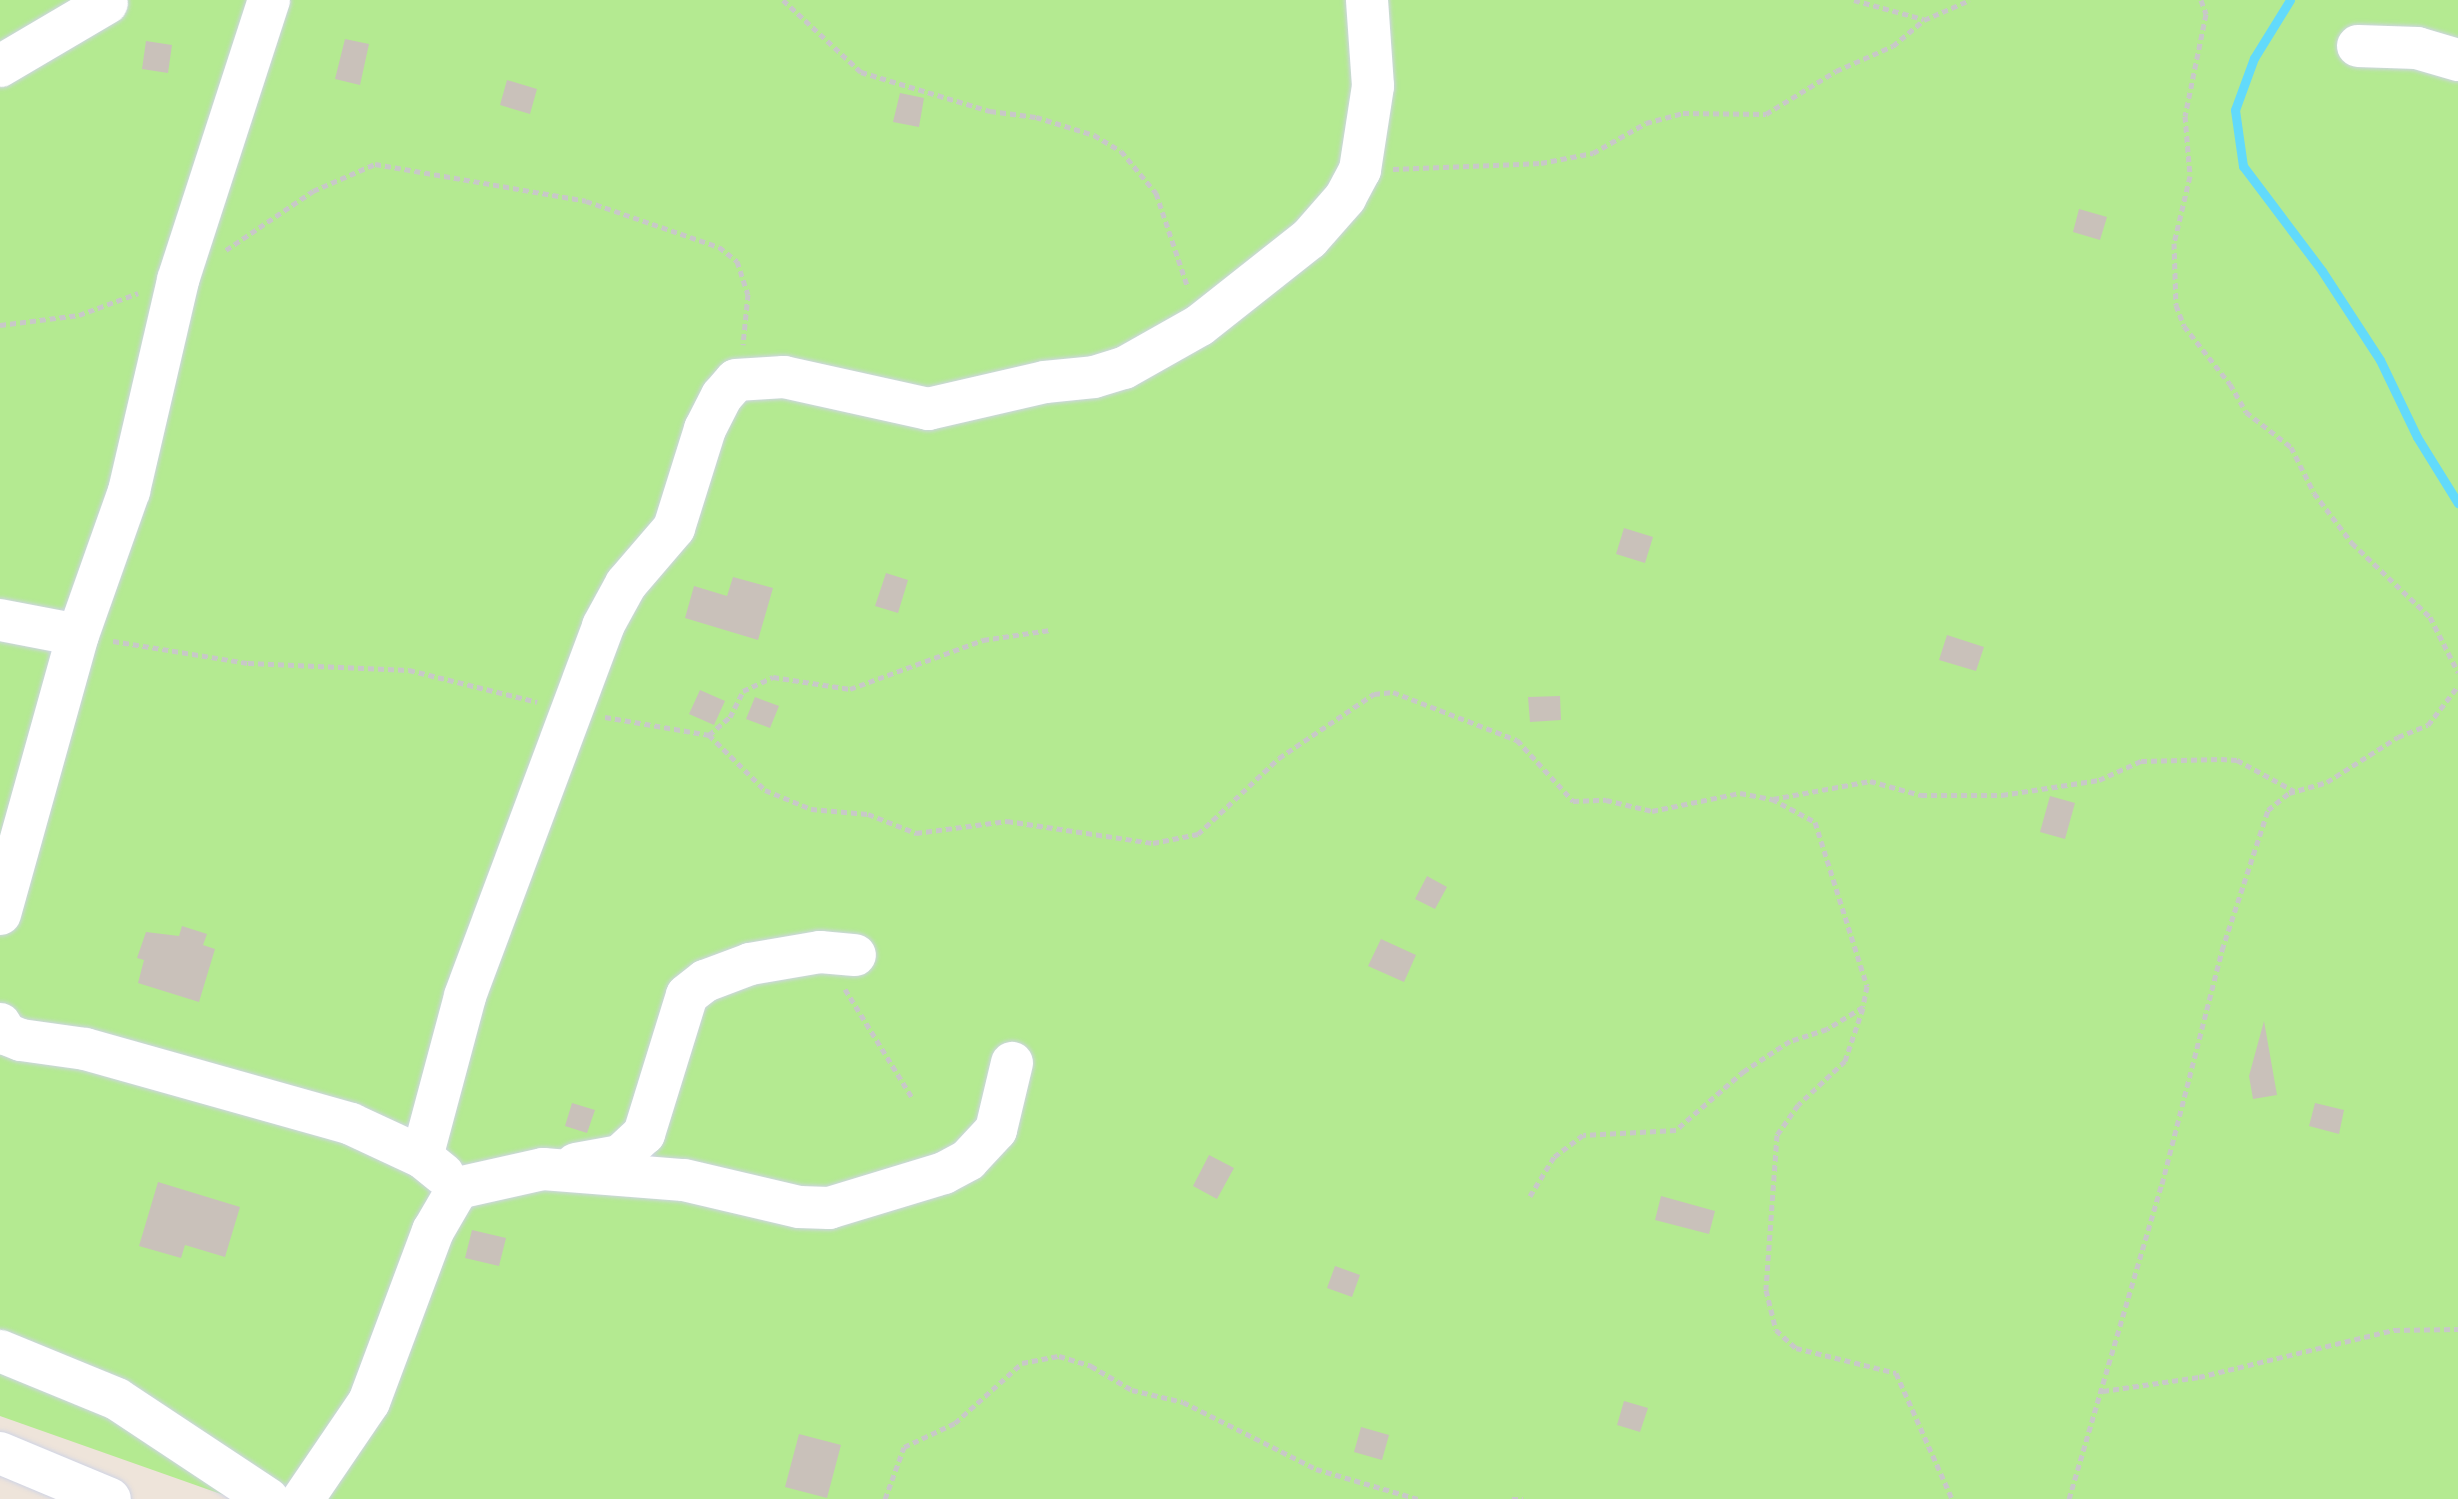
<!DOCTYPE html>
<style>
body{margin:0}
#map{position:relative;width:2458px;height:1499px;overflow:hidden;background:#eee4da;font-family:Quicksand,sans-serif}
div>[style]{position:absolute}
.green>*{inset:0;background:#b4ea91}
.stream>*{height:9px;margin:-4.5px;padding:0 4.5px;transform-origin:4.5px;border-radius:4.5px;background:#62dafb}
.building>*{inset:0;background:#c9c1ba}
.path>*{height:5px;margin-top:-2.5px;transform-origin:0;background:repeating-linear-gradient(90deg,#c8c8c8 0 6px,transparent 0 10px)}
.roads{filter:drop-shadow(0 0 2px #cfd4e5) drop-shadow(0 0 2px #cfd4e5)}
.minor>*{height:42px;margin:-21px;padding:0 21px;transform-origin:21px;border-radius:21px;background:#fff}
span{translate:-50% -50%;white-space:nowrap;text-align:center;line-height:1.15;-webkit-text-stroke:7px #fff;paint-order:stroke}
</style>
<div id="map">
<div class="green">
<div style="clip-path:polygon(0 0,2458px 0,2458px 1499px,235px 1499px,0 1416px)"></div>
</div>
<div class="stream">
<div style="left:2290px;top:0;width:68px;rotate:121.8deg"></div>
<div style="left:2254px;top:58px;width:55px;rotate:110.1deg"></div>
<div style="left:2235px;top:110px;width:57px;rotate:81.9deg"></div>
<div style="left:2243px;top:166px;width:131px;rotate:53deg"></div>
<div style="left:2322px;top:271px;width:106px;rotate:56.9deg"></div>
<div style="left:2380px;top:360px;width:85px;rotate:64.3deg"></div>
<div style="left:2417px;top:437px;width:78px;rotate:58.2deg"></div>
</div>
<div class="building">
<div style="clip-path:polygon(345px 39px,369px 44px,360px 85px,335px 79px)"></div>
<div style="clip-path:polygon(146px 41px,172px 45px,168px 73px,142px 69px)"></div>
<div style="clip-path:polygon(507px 80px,537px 89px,530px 114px,500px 105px)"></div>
<div style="clip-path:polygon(900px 93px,924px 98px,919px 127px,893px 122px)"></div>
<div style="clip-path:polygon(2079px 209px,2107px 217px,2100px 240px,2073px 232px)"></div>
<div style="clip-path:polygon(1624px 528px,1653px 537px,1645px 563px,1616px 554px)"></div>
<div style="clip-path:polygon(886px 573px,908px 580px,898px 613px,875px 606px)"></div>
<div style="clip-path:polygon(733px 577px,773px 588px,758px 640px,685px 618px,694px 586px,727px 596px)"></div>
<div style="clip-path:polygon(1947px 635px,1984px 647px,1976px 671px,1939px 660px)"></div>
<div style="clip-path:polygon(700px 690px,725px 701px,714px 725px,689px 714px)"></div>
<div style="clip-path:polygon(1560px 696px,1561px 720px,1530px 722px,1528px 697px)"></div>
<div style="clip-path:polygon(755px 697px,779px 706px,770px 728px,746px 719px)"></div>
<div style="clip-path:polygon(2050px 796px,2075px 803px,2065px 839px,2040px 832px)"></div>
<div style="clip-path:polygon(1427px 876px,1447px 887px,1435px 909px,1415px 899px)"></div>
<div style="clip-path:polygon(182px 926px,207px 934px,203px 945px,215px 949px,199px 1002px,138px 983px,144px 960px,137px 958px,146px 932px,179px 936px)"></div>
<div style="clip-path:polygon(1381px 939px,1416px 955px,1404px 982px,1368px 966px)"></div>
<div style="clip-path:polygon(2264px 1021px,2277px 1095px,2253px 1099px,2249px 1076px)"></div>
<div style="clip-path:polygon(572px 1103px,595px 1110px,587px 1133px,565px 1126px)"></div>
<div style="clip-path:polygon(2315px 1103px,2344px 1110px,2339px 1134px,2309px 1126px)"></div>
<div style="clip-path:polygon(1209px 1155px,1234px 1168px,1217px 1199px,1193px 1186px)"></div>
<div style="clip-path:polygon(158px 1182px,240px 1207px,225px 1257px,185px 1245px,181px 1258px,139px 1246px)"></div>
<div style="clip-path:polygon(1661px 1196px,1715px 1211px,1709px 1234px,1655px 1220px)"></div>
<div style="clip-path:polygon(472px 1230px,506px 1238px,499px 1266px,465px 1258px)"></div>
<div style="clip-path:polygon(1335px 1266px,1360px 1275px,1352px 1297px,1327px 1288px)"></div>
<div style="clip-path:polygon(1624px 1401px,1648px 1408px,1640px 1432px,1617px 1425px)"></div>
<div style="clip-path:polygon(1361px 1427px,1389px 1435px,1382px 1460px,1354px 1452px)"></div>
<div style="clip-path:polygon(799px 1434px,841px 1445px,827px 1498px,785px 1487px)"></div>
</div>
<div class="path">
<div style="left:783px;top:0;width:106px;rotate:42.7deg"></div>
<div style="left:861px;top:72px;width:135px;rotate:16.8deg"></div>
<div style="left:990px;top:111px;width:46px;rotate:7.4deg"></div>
<div style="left:1036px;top:117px;width:61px;rotate:17.2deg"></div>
<div style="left:1094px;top:135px;width:31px;rotate:31deg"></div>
<div style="left:1121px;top:151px;width:55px;rotate:50.2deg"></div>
<div style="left:1156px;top:193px;width:100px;rotate:71.4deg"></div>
<div style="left:1854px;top:0;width:72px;rotate:15.4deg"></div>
<div style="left:2201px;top:0;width:15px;rotate:70deg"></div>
<div style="left:2206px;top:14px;width:104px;rotate:101.6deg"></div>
<div style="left:2185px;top:116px;width:60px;rotate:85.2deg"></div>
<div style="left:2190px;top:176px;width:69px;rotate:103.4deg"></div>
<div style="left:2174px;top:243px;width:62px;rotate:88.2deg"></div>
<div style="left:2176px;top:305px;width:22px;rotate:69deg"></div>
<div style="left:2184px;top:326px;width:74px;rotate:51.6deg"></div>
<div style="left:2230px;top:384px;width:32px;rotate:60deg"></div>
<div style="left:2246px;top:412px;width:57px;rotate:37.9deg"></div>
<div style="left:2291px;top:447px;width:51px;rotate:63.4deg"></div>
<div style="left:2314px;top:493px;width:63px;rotate:52.8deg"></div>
<div style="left:2352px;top:543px;width:108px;rotate:43.5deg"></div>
<div style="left:2430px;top:617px;width:62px;rotate:63deg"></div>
<div style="left:1393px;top:169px;width:148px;rotate:-2.3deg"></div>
<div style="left:1541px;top:163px;width:53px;rotate:-10.9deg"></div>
<div style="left:1593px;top:153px;width:61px;rotate:-29.5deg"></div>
<div style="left:1646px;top:123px;width:38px;rotate:-15deg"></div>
<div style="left:1683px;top:113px;width:83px;rotate:0.7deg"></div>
<div style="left:1766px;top:114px;width:82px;rotate:-31.6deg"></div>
<div style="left:1836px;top:71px;width:62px;rotate:-23.7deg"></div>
<div style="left:1893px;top:46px;width:40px;rotate:-40deg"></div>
<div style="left:1924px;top:20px;width:50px;rotate:-23.5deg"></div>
<div style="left:226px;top:250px;width:105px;rotate:-34.1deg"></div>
<div style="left:313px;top:191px;width:68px;rotate:-23.5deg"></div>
<div style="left:375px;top:164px;width:214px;rotate:9.9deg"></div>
<div style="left:586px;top:201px;width:141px;rotate:19.1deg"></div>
<div style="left:719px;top:247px;width:23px;rotate:38deg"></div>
<div style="left:737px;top:261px;width:35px;rotate:72deg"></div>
<div style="left:748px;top:294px;width:51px;rotate:95.6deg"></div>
<div style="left:0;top:325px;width:80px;rotate:-7.2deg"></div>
<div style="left:79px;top:315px;width:63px;rotate:-20.4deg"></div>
<div style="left:113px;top:641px;width:137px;rotate:9.3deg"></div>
<div style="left:248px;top:663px;width:161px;rotate:2.5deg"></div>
<div style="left:409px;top:670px;width:132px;rotate:14deg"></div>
<div style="left:605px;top:717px;width:106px;rotate:9.8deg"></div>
<div style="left:709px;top:735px;width:28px;rotate:-41deg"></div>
<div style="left:730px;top:717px;width:29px;rotate:-63deg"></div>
<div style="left:743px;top:691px;width:33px;rotate:-25deg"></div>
<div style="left:773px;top:677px;width:78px;rotate:8.9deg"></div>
<div style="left:850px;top:689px;width:142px;rotate:-20.2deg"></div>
<div style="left:983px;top:640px;width:68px;rotate:-8.5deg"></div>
<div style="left:709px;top:735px;width:78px;rotate:44.5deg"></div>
<div style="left:765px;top:790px;width:50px;rotate:22.4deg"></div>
<div style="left:811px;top:809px;width:57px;rotate:5deg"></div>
<div style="left:868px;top:814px;width:52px;rotate:21.6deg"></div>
<div style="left:916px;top:833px;width:92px;rotate:-7.5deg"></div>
<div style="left:1007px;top:821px;width:148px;rotate:8.6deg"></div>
<div style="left:1153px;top:843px;width:46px;rotate:-11.3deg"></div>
<div style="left:1198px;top:834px;width:111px;rotate:-43.2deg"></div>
<div style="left:1279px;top:758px;width:115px;rotate:-34deg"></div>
<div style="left:1374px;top:694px;width:19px;rotate:-6deg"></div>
<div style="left:1393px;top:692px;width:133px;rotate:21.2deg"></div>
<div style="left:1517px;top:740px;width:83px;rotate:47.4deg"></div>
<div style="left:1573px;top:801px;width:33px;rotate:-2deg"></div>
<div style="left:1606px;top:800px;width:47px;rotate:13.4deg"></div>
<div style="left:1652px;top:811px;width:90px;rotate:-11.6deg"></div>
<div style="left:1740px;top:793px;width:33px;rotate:11deg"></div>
<div style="left:1772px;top:799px;width:49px;rotate:28.1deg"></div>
<div style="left:1815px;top:822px;width:172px;rotate:72.4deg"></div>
<div style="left:1867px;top:986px;width:21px;rotate:101deg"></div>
<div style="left:1863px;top:1007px;width:42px;rotate:148.6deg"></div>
<div style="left:1827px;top:1029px;width:39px;rotate:162deg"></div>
<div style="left:1790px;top:1041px;width:55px;rotate:146.9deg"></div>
<div style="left:1744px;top:1071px;width:90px;rotate:139.1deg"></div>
<div style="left:1676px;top:1130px;width:93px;rotate:176.9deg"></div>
<div style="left:1583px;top:1135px;width:36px;rotate:143deg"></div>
<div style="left:1554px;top:1157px;width:46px;rotate:121.6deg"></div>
<div style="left:1773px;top:799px;width:99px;rotate:-10.5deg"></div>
<div style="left:1870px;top:781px;width:53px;rotate:15.4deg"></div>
<div style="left:1921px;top:795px;width:81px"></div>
<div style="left:2002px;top:795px;width:98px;rotate:-8.8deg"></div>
<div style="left:2099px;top:780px;width:46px;rotate:-24.3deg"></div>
<div style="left:2141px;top:761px;width:80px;rotate:-1.4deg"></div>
<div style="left:2221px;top:759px;width:16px;rotate:4deg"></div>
<div style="left:2237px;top:760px;width:65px;rotate:28.5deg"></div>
<div style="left:845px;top:989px;width:129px;rotate:58.3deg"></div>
<div style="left:1863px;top:1008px;width:56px;rotate:108.8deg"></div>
<div style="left:1845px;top:1061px;width:64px;rotate:136.9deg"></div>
<div style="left:1798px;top:1105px;width:37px;rotate:125deg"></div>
<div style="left:1777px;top:1135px;width:155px;rotate:94.1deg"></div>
<div style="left:1766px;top:1290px;width:41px;rotate:76deg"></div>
<div style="left:1776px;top:1330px;width:27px;rotate:42deg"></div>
<div style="left:1796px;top:1348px;width:103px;rotate:14deg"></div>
<div style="left:1896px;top:1373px;width:138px;rotate:66deg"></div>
<div style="left:2103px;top:1391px;width:97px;rotate:-8.3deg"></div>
<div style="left:2199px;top:1377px;width:201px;rotate:-13.6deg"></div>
<div style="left:2394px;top:1330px;width:64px;rotate:-0.9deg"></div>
<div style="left:885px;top:1499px;width:55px;rotate:-69.9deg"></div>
<div style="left:904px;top:1447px;width:56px;rotate:-25.2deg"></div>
<div style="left:955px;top:1423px;width:90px;rotate:-41.8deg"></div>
<div style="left:1022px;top:1363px;width:38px;rotate:-11deg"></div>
<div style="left:1059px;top:1356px;width:34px;rotate:17deg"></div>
<div style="left:1091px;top:1366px;width:48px;rotate:30.3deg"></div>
<div style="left:1132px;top:1390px;width:52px;rotate:13.2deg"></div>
<div style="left:1183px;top:1402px;width:149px;rotate:26.7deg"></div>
<div style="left:1316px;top:1469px;width:106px;rotate:16.4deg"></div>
<div style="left:1512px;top:1499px;width:11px"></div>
<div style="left:2069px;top:1499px;width:328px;rotate:-73.6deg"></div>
<div style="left:2162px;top:1184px;width:242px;rotate:-75.6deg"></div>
<div style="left:2222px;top:950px;width:147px;rotate:-71.8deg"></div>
<div style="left:2268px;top:810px;width:27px;rotate:-39deg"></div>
<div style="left:2289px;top:793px;width:40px;rotate:-16deg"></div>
<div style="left:2327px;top:782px;width:84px;rotate:-32.4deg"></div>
<div style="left:2398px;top:737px;width:32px;rotate:-22deg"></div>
<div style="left:2428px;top:725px;width:49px;rotate:-52.4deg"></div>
</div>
<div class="roads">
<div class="minor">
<div style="left:2358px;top:46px;width:59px;rotate:1.9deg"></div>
<div style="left:2417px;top:48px;width:43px;rotate:16.3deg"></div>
<div style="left:0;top:66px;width:124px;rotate:-30.5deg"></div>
<div style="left:0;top:620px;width:79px;rotate:10.9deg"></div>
<div style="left:0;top:914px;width:290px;rotate:-74.4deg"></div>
<div style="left:78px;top:635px;width:153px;rotate:-70.5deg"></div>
<div style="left:129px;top:491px;width:217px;rotate:-76.9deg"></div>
<div style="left:178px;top:280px;width:294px;rotate:-72deg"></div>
<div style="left:0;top:1024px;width:12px;rotate:59deg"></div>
<div style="left:6px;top:1034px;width:16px;rotate:22deg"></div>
<div style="left:21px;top:1040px;width:65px;rotate:8deg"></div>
<div style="left:85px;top:1049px;width:276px;rotate:15.7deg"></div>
<div style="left:351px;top:1124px;width:78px;rotate:24.9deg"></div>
<div style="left:422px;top:1157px;width:27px;rotate:39deg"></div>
<div style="left:422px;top:1157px;width:167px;rotate:-75deg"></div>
<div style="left:465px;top:996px;width:395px;rotate:-69.5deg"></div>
<div style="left:603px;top:626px;width:48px;rotate:-61.3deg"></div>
<div style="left:626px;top:584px;width:74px;rotate:-49.4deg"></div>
<div style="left:674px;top:528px;width:104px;rotate:-72.6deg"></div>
<div style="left:705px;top:429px;width:37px;rotate:-63deg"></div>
<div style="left:722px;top:396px;width:21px;rotate:-49deg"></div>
<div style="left:736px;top:380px;width:48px;rotate:-3.6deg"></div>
<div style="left:784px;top:377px;width:148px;rotate:12.5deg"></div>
<div style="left:928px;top:409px;width:120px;rotate:-13deg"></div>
<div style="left:1045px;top:382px;width:49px;rotate:-5.8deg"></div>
<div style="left:1094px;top:377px;width:31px;rotate:-17deg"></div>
<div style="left:1124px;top:368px;width:87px;rotate:-29.5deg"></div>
<div style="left:1200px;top:325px;width:139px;rotate:-38.3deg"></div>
<div style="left:1309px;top:239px;width:55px;rotate:-48.7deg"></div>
<div style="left:1345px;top:198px;width:32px;rotate:-62deg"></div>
<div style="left:1360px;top:170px;width:85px;rotate:-81.2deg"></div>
<div style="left:1373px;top:86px;width:86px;rotate:-94deg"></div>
<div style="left:576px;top:1164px;width:45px;rotate:-10.3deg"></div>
<div style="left:620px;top:1156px;width:33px;rotate:-43deg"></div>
<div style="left:644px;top:1134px;width:145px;rotate:-72.8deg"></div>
<div style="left:687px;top:995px;width:23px;rotate:-38deg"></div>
<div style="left:705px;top:981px;width:48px;rotate:-20.7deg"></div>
<div style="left:750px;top:964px;width:71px;rotate:-9.7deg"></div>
<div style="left:820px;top:952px;width:35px;rotate:5deg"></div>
<div style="left:0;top:1351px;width:126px;rotate:22.3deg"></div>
<div style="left:117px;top:1399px;width:181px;rotate:33.5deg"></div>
<div style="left:0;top:1453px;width:119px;rotate:22.7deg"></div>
<div style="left:303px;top:1499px;width:117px;rotate:-55.8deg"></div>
<div style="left:369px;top:1402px;width:183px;rotate:-69.5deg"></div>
<div style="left:433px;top:1231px;width:50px;rotate:-59.8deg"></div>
<div style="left:458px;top:1188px;width:87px;rotate:-12.6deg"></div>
<div style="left:543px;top:1169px;width:141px;rotate:4.5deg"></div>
<div style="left:684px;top:1180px;width:118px;rotate:13.2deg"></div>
<div style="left:799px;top:1207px;width:30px;rotate:2deg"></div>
<div style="left:829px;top:1208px;width:120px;rotate:-16.9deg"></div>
<div style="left:944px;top:1173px;width:27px;rotate:-28deg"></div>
<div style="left:968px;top:1160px;width:41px;rotate:-47deg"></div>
<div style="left:996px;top:1130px;width:69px;rotate:-76.6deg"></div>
</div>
</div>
</div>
